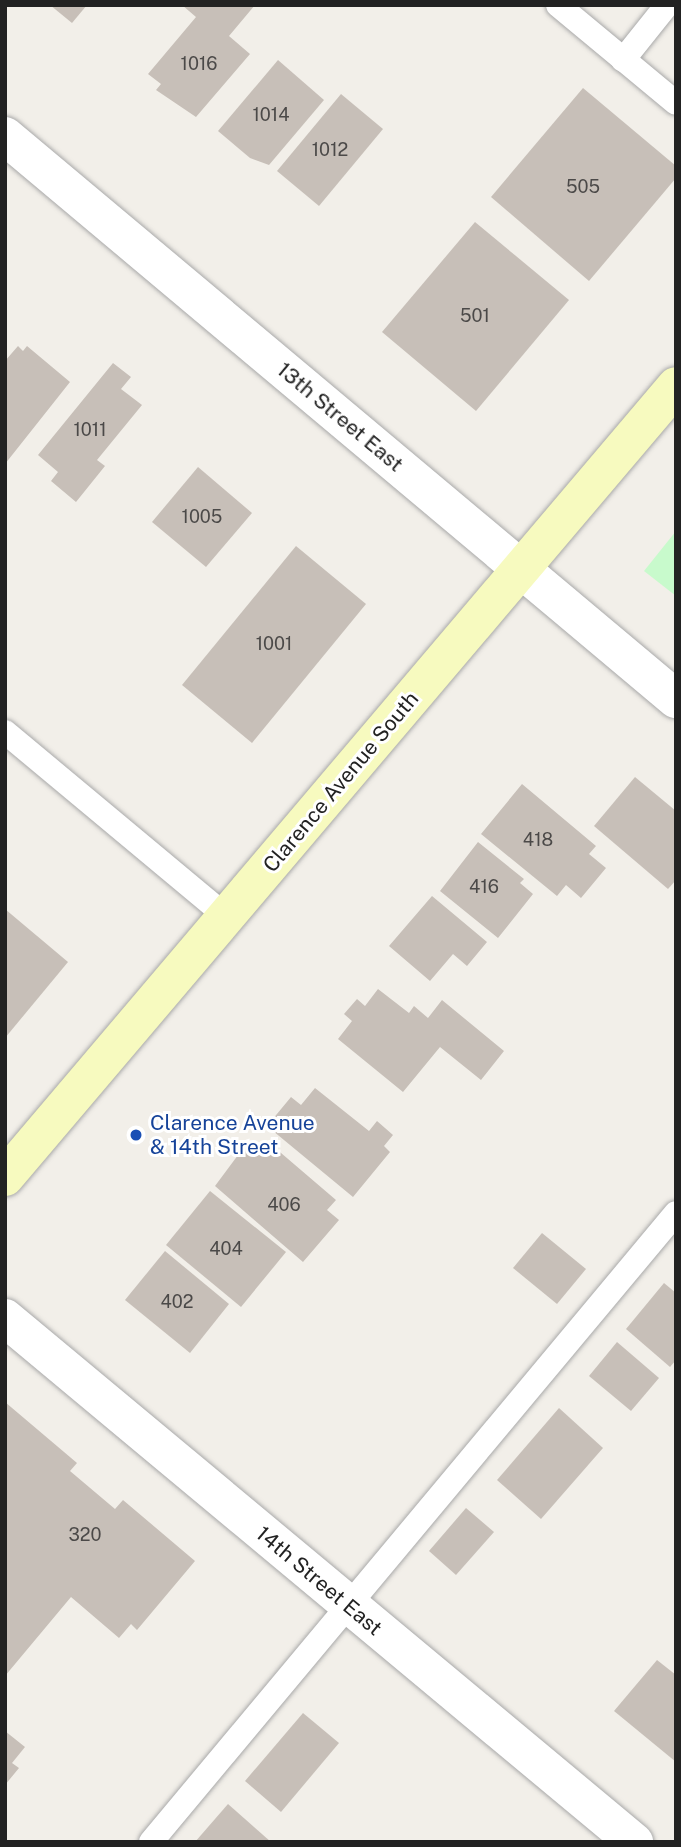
<!DOCTYPE html>
<style>
body{margin:0}
#map{position:relative;width:681px;height:1847px;overflow:hidden;background:#f2efe9;font-family:"Public Sans",sans-serif}
div>[style]{position:absolute}
.park>*{inset:0;background:#c8facc}
.building>*{inset:0;background:#c7bfb8}
.roads{filter:drop-shadow(0 0 2px #a9a9a9) drop-shadow(0 0 2px #a9a9a9)}
.service>*{height:24px;margin:-12px;padding:0 12px;transform-origin:12px;border-radius:12px;background:#fff}
.minor>*{height:38px;margin:-19px;padding:0 19px;transform-origin:19px;border-radius:19px;background:#fff}
.secondary>*{height:38px;margin:-19px;padding:0 19px;transform-origin:19px;border-radius:19px;background:#f7fabf}
.dots>*{width:19px;height:19px;translate:-50% -50%;box-sizing:border-box;border:4px solid #fff;border-radius:50%}
span{translate:-50% -50%;white-space:nowrap;text-align:center;line-height:1.15;-webkit-text-stroke:6px #fff;paint-order:stroke}
.number-label{font-size:18px;color:#4b4948}
.number-label span{-webkit-text-stroke-width:0}
.street-label{font-size:21px;color:#222}
.transit-label{font-size:21px;color:#164399}
.left{translate:0 -50%;text-align:left}
.frame{position:absolute;inset:0;border:7px solid #222;pointer-events:none}
</style>
<div id="map">
<div class="park">
<div style="clip-path:polygon(676px 531px,676px 596px,644px 571px)"></div>
</div>
<div class="building">
<div style="clip-path:polygon(50px 5px,87px 5px,72px 23px)"></div>
<div style="clip-path:polygon(182px 5px,255px 5px,229px 36px,250px 54px,196px 117px,156px 90px,161px 84px,148px 74px,196px 17px)"></div>
<div style="clip-path:polygon(278px 60px,324px 100px,269px 165px,250px 158px,218px 131px)"></div>
<div style="clip-path:polygon(583px 88px,676px 166px,676px 178px,589px 281px,491px 197px)"></div>
<div style="clip-path:polygon(341px 94px,383px 129px,319px 206px,277px 171px)"></div>
<div style="clip-path:polygon(475px 222px,569px 300px,476px 411px,382px 332px)"></div>
<div style="clip-path:polygon(18px 346px,23px 351px,27px 346px,70px 382px,5px 464px,5px 361px)"></div>
<div style="clip-path:polygon(113px 363px,131px 377px,121px 389px,142px 405px,97px 460px,105px 466px,76px 502px,51px 481px,58px 472px,38px 455px)"></div>
<div style="clip-path:polygon(198px 467px,252px 513px,206px 567px,152px 522px)"></div>
<div style="clip-path:polygon(296px 546px,366px 604px,252px 743px,182px 685px)"></div>
<div style="clip-path:polygon(635px 777px,676px 811px,676px 880px,668px 889px,594px 826px)"></div>
<div style="clip-path:polygon(522px 784px,596px 846px,589px 854px,606px 868px,581px 898px,566px 885px,557px 896px,481px 834px)"></div>
<div style="clip-path:polygon(478px 842px,524px 879px,520px 883px,533px 894px,498px 938px,440px 891px)"></div>
<div style="clip-path:polygon(432px 896px,487px 942px,467px 966px,453px 954px,430px 981px,389px 946px)"></div>
<div style="clip-path:polygon(5px 909px,68px 962px,5px 1038px)"></div>
<div style="clip-path:polygon(378px 989px,409px 1013px,414px 1006px,428px 1018px,442px 1000px,504px 1051px,481px 1080px,440px 1047px,403px 1092px,338px 1039px,352px 1021px,344px 1014px,357px 999px,365px 1006px)"></div>
<div style="clip-path:polygon(315px 1088px,369px 1131px,377px 1121px,393px 1135px,384px 1146px,390px 1152px,353px 1197px,267px 1126px,291px 1097px,301px 1105px)"></div>
<div style="clip-path:polygon(267px 1141px,336px 1200px,327px 1210px,339px 1220px,303px 1262px,215px 1186px,244px 1147px,259px 1150px)"></div>
<div style="clip-path:polygon(210px 1191px,286px 1252px,241px 1307px,166px 1245px)"></div>
<div style="clip-path:polygon(542px 1233px,586px 1269px,557px 1304px,513px 1268px)"></div>
<div style="clip-path:polygon(165px 1251px,229px 1304px,190px 1353px,125px 1300px)"></div>
<div style="clip-path:polygon(664px 1283px,676px 1293px,676px 1360px,670px 1367px,626px 1329px)"></div>
<div style="clip-path:polygon(617px 1342px,659px 1378px,631px 1411px,589px 1376px)"></div>
<div style="clip-path:polygon(5px 1402px,77px 1463px,70px 1471px,115px 1509px,123px 1500px,195px 1561px,137px 1630px,131px 1624px,119px 1638px,71px 1597px,5px 1676px)"></div>
<div style="clip-path:polygon(559px 1408px,603px 1448px,541px 1519px,497px 1480px)"></div>
<div style="clip-path:polygon(466px 1508px,494px 1532px,456px 1575px,429px 1551px)"></div>
<div style="clip-path:polygon(657px 1660px,676px 1675px,676px 1762px,614px 1711px)"></div>
<div style="clip-path:polygon(303px 1713px,339px 1743px,281px 1812px,245px 1781px)"></div>
<div style="clip-path:polygon(5px 1731px,25px 1747px,12px 1763px,19px 1768px,5px 1785px)"></div>
<div style="clip-path:polygon(228px 1804px,271px 1842px,195px 1842px)"></div>
</div>
<div class="roads">
<div class="service">
<div style="left:558px;top:5px;width:153px;rotate:39.7deg"></div>
<div style="left:623px;top:60px;width:70px;rotate:-51.3deg"></div>
<div style="left:5px;top:732px;width:289px;rotate:39.8deg"></div>
<div style="left:151px;top:1842px;width:819px;rotate:-50.15deg"></div>
</div>
<div class="minor">
<div style="left:5px;top:136px;width:876px;rotate:40deg"></div>
<div style="left:5px;top:1318px;width:819px;rotate:39.8deg"></div>
</div>
<div class="secondary">
<div style="left:5px;top:1177px;width:1037px;rotate:-49.69deg"></div>
</div>
</div>
<div class="dots">
<div style="left:136px;top:1135px;background:#1a4fb4"></div>
</div>
<div class="number-label">
<span style="left:199px;top:64px">1016</span>
<span style="left:271px;top:115px">1014</span>
<span style="left:330px;top:150px">1012</span>
<span style="left:583px;top:187px">505</span>
<span style="left:475px;top:316px">501</span>
<span style="left:90px;top:430px">1011</span>
<span style="left:202px;top:517px">1005</span>
<span style="left:274px;top:644px">1001</span>
<span style="left:538px;top:840px">418</span>
<span style="left:484px;top:887px">416</span>
<span style="left:284px;top:1205px">406</span>
<span style="left:226px;top:1249px">404</span>
<span style="left:177px;top:1302px">402</span>
<span style="left:85px;top:1535px">320</span>
</div>
<div class="street-label">
<span style="left:340px;top:417px;rotate:40deg">13th Street East</span>
<span style="left:341px;top:782px;rotate:-50deg">Clarence Avenue South</span>
<span style="left:319px;top:1581px;rotate:40deg">14th Street East</span>
</div>
<div class="transit-label">
<span class="left" style="left:150px;top:1135px">Clarence Avenue<br>&amp; 14th Street</span>
</div>
<div class="frame"></div>
</div>
